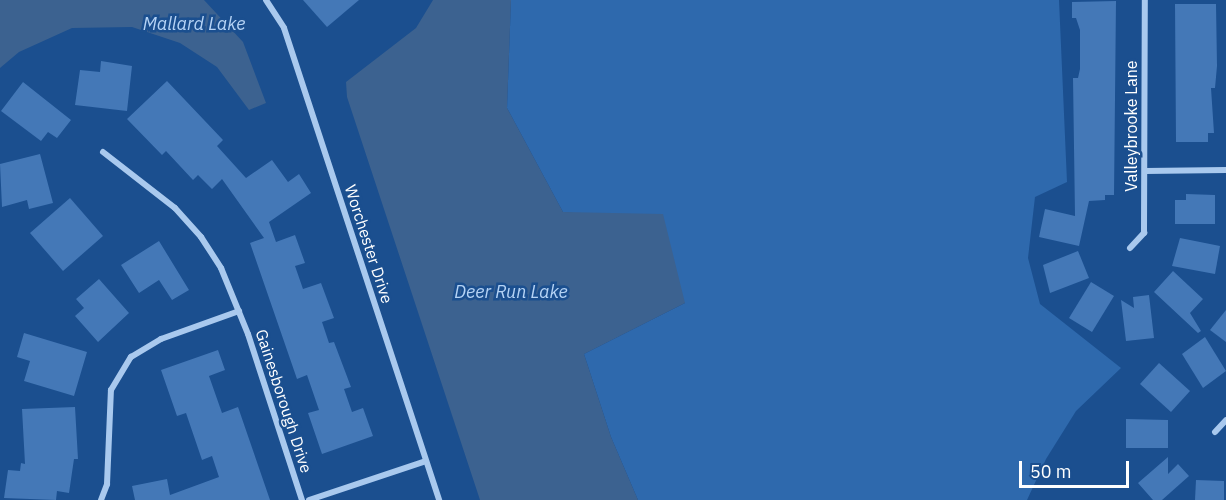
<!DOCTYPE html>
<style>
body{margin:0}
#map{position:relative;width:1226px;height:500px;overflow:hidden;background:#1b4f8f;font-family:"IBM Plex Sans",sans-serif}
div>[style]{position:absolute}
.green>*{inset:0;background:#2e69ad}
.water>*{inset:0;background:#3c6290}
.building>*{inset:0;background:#4478b7}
.street>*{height:6px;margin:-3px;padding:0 3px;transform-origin:3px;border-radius:3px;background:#a9c9ee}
span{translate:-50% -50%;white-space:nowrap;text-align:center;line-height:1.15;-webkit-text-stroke:5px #1b4f8f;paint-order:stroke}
.street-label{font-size:16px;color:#fff}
.water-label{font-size:18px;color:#b5d3f5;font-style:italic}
.scale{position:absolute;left:1019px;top:461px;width:110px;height:27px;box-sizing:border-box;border:3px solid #fff;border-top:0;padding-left:8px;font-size:18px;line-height:21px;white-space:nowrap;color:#fff;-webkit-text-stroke:4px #1b4f8f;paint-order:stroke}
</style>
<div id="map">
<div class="green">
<div style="clip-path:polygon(511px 0,1059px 0,1067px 182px,1035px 197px,1028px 258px,1040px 304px,1121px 368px,1076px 411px,1046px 459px,1027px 500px,638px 500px,611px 437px,584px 354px,685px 303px,595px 215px,563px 212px,507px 108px)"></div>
</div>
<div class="water">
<div style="clip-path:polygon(0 0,204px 0,243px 42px,266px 103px,249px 110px,217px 67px,180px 43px,132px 27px,72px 28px,19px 52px,0 68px)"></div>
<div style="clip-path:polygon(433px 0,511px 0,507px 108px,563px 212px,663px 214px,685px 303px,584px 354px,611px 437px,638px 500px,480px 500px,347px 97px,346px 82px,416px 28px)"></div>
</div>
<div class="building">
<div style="clip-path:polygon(303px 0,359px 0,327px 27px)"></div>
<div style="clip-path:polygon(1116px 1px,1114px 195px,1105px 195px,1105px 200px,1089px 201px,1079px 246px,1039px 237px,1045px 209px,1075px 216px,1073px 78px,1078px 78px,1080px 69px,1080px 30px,1076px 18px,1072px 18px,1072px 2px)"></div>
<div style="clip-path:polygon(1175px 4px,1216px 4px,1217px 66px,1215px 88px,1211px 88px,1214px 133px,1208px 133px,1208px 142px,1176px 142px)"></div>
<div style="clip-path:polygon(101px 61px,132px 66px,127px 111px,75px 105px,80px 70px,100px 72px)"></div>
<div style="clip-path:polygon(167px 81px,223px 140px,217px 146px,246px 178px,272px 160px,288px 182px,299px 174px,311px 193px,269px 222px,276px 242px,295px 235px,305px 263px,295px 266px,303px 289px,321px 283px,334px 318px,322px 322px,329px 343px,334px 342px,351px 387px,344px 389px,352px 412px,363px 408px,373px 436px,322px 454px,308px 413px,319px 410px,307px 375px,297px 379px,250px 243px,264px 238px,222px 179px,212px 189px,198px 175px,193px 180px,166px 151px,162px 155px,127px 119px)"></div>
<div style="clip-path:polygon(23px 82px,71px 120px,57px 138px,48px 132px,41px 141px,1px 111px)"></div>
<div style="clip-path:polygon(40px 154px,53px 203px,29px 209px,27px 200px,2px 207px,0 164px)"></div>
<div style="clip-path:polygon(1186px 194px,1215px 195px,1215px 224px,1175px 224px,1175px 200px,1186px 200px)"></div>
<div style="clip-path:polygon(70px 198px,103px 236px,63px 271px,30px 233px)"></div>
<div style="clip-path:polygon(1180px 238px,1220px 246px,1215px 274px,1172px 266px)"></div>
<div style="clip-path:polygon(159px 241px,189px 290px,172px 300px,159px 280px,139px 293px,121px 265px)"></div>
<div style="clip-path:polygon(1078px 251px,1089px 278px,1050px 293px,1043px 265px)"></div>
<div style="clip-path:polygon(1173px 271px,1203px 299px,1190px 313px,1201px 331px,1198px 333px,1154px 292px)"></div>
<div style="clip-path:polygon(99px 279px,129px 313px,98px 342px,75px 316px,84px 308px,76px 299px)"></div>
<div style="clip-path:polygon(1091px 282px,1114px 296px,1092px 332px,1069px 318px)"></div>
<div style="clip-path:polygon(1149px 295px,1154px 338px,1126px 341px,1121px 300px,1134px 308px,1133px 297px)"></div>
<div style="clip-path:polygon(1226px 310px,1226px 342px,1210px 330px)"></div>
<div style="clip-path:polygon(24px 333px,87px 352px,74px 396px,24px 381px,30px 361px,17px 357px)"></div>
<div style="clip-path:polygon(1205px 337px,1226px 371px,1203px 388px,1182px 354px)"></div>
<div style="clip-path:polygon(218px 350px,225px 370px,209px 376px,222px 413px,238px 407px,270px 500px,135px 500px,132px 486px,167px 479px,170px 495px,219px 477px,212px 456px,202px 460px,186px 413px,177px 416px,161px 370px)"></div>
<div style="clip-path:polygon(1159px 363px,1190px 391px,1171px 412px,1140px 384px)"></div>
<div style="clip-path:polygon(75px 407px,78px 459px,74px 459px,69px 493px,57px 491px,56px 500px,4px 498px,8px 470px,20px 471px,21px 463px,25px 464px,22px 409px)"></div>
<div style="clip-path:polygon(1126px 419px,1168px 420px,1168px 448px,1126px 448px)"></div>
<div style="clip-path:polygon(1168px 457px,1168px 474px,1178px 464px,1189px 476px,1162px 500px,1153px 500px,1138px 483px)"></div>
<div style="clip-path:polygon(1196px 480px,1224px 481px,1224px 500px,1195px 500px)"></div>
</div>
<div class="street">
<div style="left:266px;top:0;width:33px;rotate:57deg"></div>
<div style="left:284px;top:28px;width:497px;rotate:71.8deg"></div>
<div style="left:103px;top:152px;width:91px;rotate:37.9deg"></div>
<div style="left:175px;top:208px;width:39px;rotate:48deg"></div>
<div style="left:201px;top:237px;width:37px;rotate:57deg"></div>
<div style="left:221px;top:268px;width:71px;rotate:67.8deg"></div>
<div style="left:248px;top:334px;width:175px;rotate:72deg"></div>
<div style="left:1145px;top:171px;width:81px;rotate:-0.7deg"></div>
<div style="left:1130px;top:248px;width:21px;rotate:-47deg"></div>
<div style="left:1144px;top:233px;width:233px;rotate:-89.8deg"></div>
<div style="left:1215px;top:432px;width:16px;rotate:-47deg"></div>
<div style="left:101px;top:500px;width:17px;rotate:-69deg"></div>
<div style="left:107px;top:484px;width:94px;rotate:-87.6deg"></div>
<div style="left:111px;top:390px;width:39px;rotate:-59deg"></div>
<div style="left:131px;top:357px;width:35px;rotate:-31deg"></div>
<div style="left:161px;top:339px;width:83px;rotate:-19.7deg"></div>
<div style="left:309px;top:500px;width:123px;rotate:-18.4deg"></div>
</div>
<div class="street-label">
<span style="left:1131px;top:126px;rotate:-90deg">Valleybrooke Lane</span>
<span style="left:369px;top:244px;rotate:72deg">Worchester Drive</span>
<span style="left:284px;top:401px;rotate:72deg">Gainesborough Drive</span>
</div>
<div class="water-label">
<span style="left:194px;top:24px">Mallard Lake</span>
<span style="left:511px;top:292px">Deer Run Lake</span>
</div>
<div class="scale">50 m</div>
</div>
